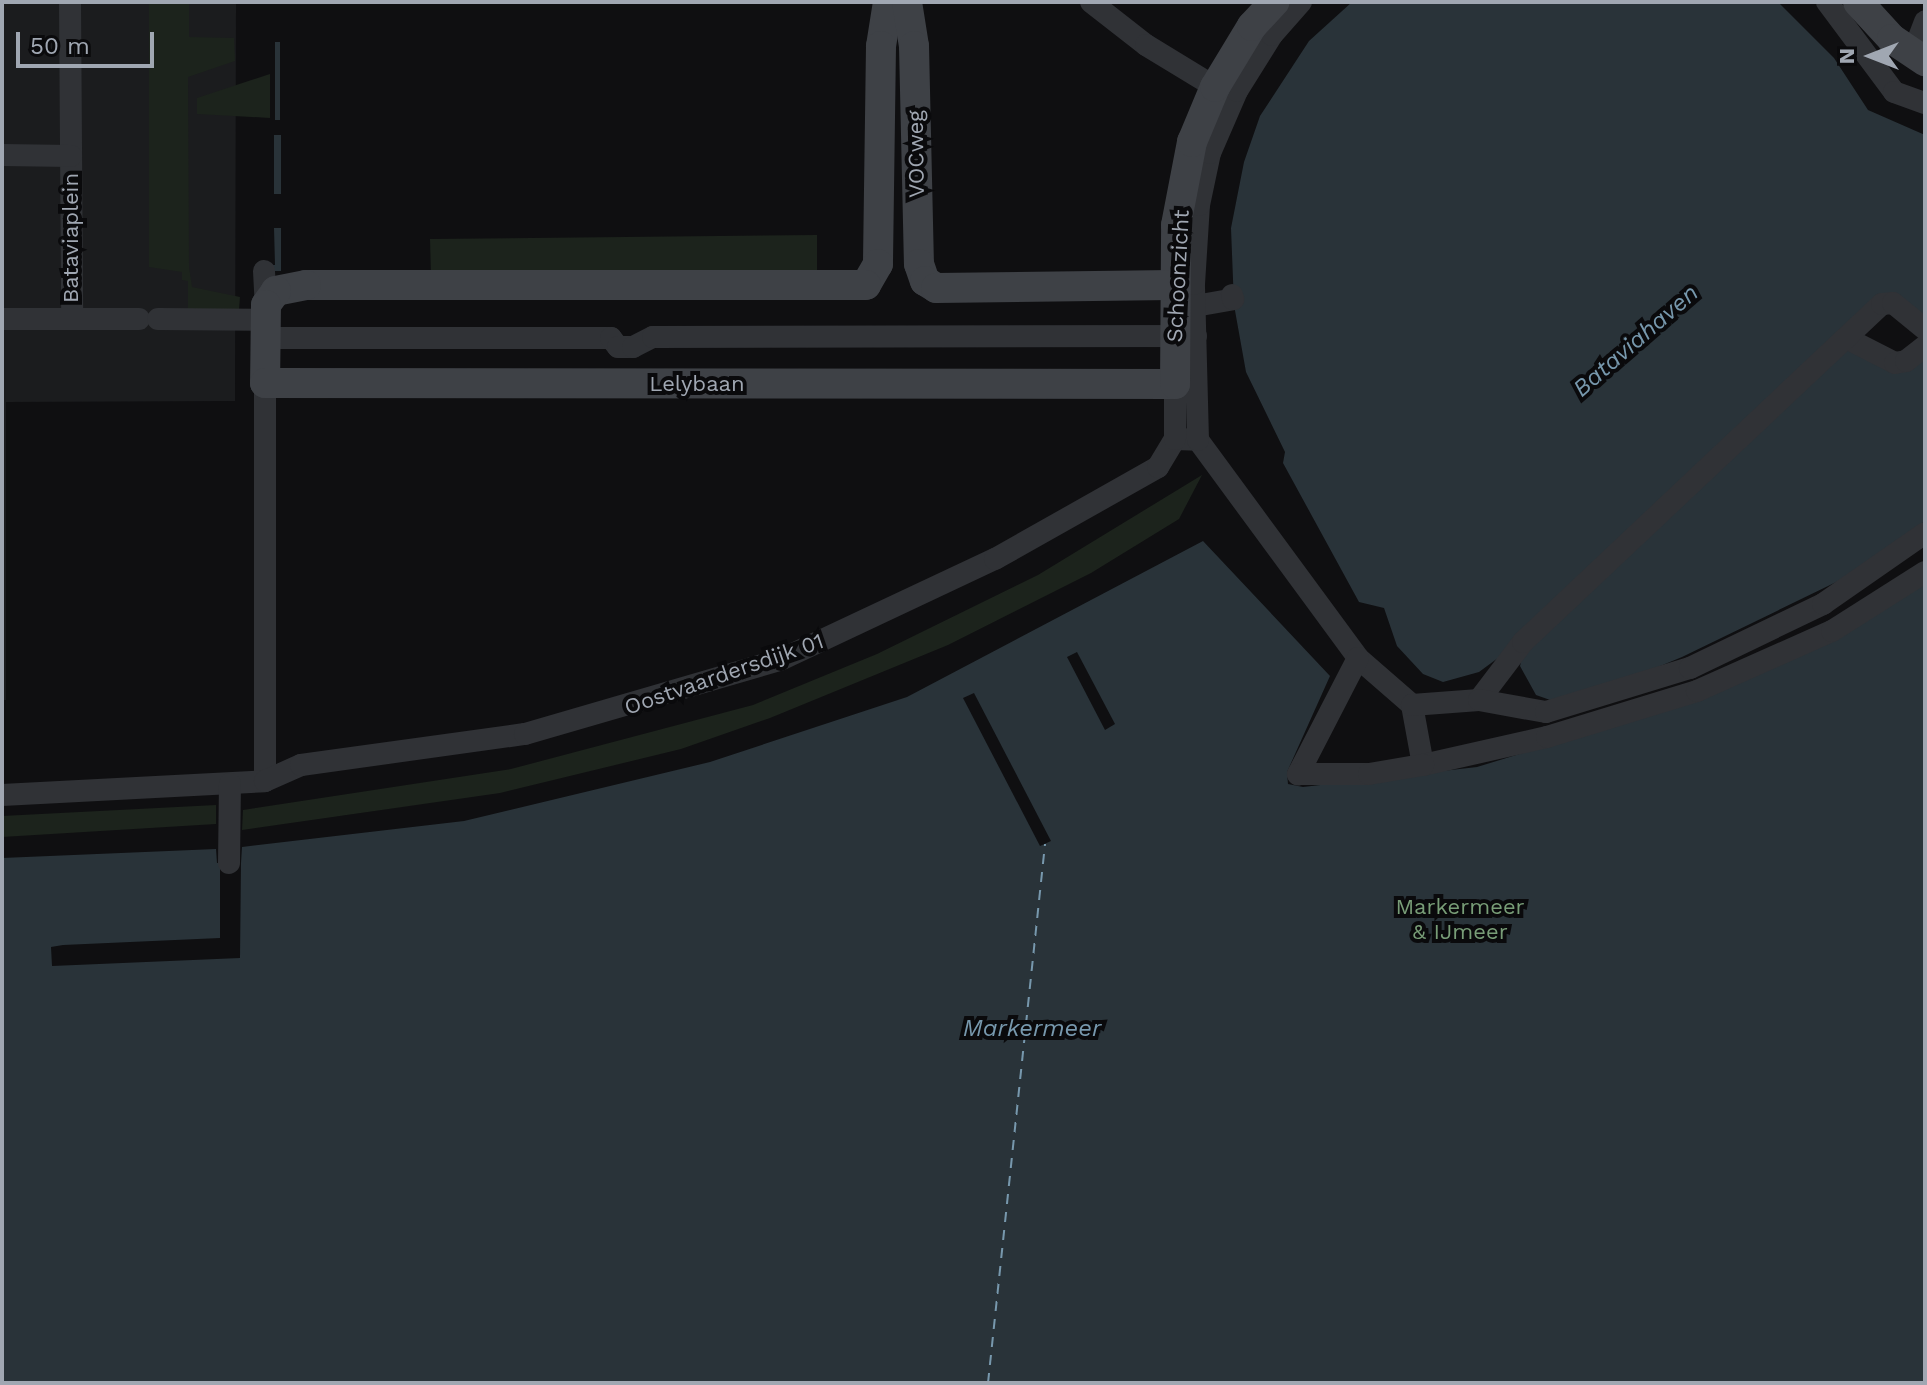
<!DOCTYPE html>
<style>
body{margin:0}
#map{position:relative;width:1927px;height:1385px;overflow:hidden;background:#0f0f11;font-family:"Work Sans",sans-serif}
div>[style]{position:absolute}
.built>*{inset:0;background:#1b1c1e}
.green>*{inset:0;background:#1c231c}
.water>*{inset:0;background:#293339}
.pier>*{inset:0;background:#0f0f11}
.ferry>*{height:2px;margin-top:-1px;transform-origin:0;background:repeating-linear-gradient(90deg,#7798ad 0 10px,transparent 0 18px)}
.street>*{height:22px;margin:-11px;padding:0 11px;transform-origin:11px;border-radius:11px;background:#303236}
.secondary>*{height:30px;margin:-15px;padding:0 15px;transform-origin:15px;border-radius:15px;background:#3e4146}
span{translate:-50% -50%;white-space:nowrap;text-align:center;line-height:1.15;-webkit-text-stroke:8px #0a0a0c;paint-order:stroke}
.street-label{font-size:22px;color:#a0a7b2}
.park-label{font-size:22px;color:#789d77}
.water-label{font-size:24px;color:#7798ad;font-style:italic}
.frame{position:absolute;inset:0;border:4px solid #a0a7b2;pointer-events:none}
.north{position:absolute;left:1831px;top:16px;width:80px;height:80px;-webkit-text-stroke:6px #0a0a0c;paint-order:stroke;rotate:270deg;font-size:22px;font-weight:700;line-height:32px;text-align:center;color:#a0a7b2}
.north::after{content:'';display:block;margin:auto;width:28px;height:36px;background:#a0a7b2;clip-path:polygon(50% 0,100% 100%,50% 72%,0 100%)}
.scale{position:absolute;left:16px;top:32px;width:138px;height:36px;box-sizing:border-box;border:4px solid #a0a7b2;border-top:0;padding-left:10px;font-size:24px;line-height:28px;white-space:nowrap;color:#a0a7b2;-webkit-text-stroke:6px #0a0a0c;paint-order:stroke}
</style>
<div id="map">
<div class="built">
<div style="clip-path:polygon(2px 2px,236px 2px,235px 401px,6px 402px,6px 700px,2px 700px)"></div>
</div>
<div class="green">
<div style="clip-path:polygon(149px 2px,189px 2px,189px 37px,234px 38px,235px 61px,188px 77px,189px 267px,192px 287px,240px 297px,239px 310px,188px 309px,188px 281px,182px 280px,182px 272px,149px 267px)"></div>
<div style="clip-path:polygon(270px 74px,270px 118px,197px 114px,197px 98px)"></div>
<div style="clip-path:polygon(817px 235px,817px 272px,431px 275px,430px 239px)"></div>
<div style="clip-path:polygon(1202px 475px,1179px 519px,1091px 573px,948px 645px,770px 718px,681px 749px,500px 793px,242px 830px,243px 810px,511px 769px,753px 705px,877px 654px,1038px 575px)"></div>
<div style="clip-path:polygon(216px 805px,216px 824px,2px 837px,2px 816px)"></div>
</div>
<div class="water">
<div style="clip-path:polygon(1352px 2px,1778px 2px,1834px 58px,1868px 110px,1925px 135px,1925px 324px,1894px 297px,1498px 658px,1479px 672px,1443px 682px,1423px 674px,1397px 646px,1384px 608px,1359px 602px,1283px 463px,1285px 452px,1246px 372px,1234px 305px,1231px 228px,1244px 162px,1260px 116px,1309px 41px)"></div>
<div style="clip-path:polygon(275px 42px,280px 42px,280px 120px,275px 120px)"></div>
<div style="clip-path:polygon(274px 135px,281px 135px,281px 194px,274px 194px)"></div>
<div style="clip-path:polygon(274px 228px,281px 228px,281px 271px,266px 271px,266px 265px,275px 265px)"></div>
<div style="clip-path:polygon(1843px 346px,1897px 369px,1925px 351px,1925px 521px,1859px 571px,1682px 657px,1595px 693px,1553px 701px,1536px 695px,1520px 666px,1526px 644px)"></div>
<div style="clip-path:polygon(1203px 541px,1330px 676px,1287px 772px,1288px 784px,1303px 787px,1477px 767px,1602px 729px,1925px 580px,1925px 1383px,2px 1383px,2px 858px,216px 849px,217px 863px,241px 863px,242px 847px,464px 821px,710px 762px,907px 697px)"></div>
</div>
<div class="pier">
<div style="clip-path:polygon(1077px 652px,1115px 724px,1105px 730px,1067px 657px)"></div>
<div style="clip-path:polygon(974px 693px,1051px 841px,1040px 846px,963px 698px)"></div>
<div style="clip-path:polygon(220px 862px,241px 863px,240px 958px,52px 966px,51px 947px,63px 945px,220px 938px)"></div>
</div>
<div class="ferry">
<div style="left:988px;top:1383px;width:542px;rotate:-83.96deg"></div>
</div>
<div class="street">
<div style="left:70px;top:2px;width:317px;rotate:89.6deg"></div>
<div style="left:1091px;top:2px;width:70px;rotate:38deg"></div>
<div style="left:1146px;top:45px;width:81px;rotate:31.3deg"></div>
<div style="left:1827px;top:2px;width:112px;rotate:53.3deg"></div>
<div style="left:1894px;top:92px;width:33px;rotate:20deg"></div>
<div style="left:1913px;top:53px;width:34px;rotate:-69deg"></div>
<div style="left:2px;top:155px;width:69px;rotate:0.8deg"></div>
<div style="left:264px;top:271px;width:34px;rotate:87deg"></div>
<div style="left:1195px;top:306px;width:39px;rotate:-10deg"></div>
<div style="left:1233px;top:299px;width:4px;rotate:-104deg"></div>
<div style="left:2px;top:319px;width:137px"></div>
<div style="left:158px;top:319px;width:107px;rotate:0.5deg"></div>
<div style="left:265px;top:338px;width:346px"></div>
<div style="left:611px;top:338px;width:11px;rotate:52deg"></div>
<div style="left:618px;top:347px;width:15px"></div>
<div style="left:633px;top:347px;width:22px;rotate:-27deg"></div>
<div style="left:653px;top:337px;width:543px;rotate:-0.11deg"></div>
<div style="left:1846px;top:338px;width:55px;rotate:27deg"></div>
<div style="left:1895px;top:363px;width:11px;rotate:-10deg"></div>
<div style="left:1906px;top:361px;width:24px;rotate:-38deg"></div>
<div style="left:1175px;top:439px;width:23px;rotate:2deg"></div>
<div style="left:1198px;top:440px;width:270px;rotate:53.7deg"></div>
<div style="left:1358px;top:658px;width:72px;rotate:41deg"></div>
<div style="left:1412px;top:705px;width:61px;rotate:79.6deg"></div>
<div style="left:1423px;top:765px;width:127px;rotate:-12.7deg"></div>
<div style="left:1547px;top:737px;width:157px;rotate:-17deg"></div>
<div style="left:1697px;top:691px;width:148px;rotate:-24deg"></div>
<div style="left:1832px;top:631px;width:110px;rotate:-32.4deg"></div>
<div style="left:1198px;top:440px;width:156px;rotate:-91.5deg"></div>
<div style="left:1194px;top:284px;width:79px;rotate:-86.4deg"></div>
<div style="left:1199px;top:205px;width:53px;rotate:-78.1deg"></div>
<div style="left:1210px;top:153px;width:68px;rotate:-66.5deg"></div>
<div style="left:1237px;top:91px;width:66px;rotate:-58deg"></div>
<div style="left:1272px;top:35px;width:44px;rotate:-48.7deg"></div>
<div style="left:1358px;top:658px;width:131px;rotate:117.3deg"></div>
<div style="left:1298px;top:774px;width:71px"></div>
<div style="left:1369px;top:774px;width:55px;rotate:-9.5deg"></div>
<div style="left:1479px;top:700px;width:73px;rotate:-52.8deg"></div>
<div style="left:1523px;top:642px;width:493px;rotate:-43.3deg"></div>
<div style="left:1882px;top:304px;width:11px;rotate:-5deg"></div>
<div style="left:1893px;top:303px;width:41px;rotate:39.1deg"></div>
<div style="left:1412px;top:705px;width:67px;rotate:-4.3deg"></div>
<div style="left:1479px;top:700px;width:68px;rotate:10.2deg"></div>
<div style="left:1546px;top:712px;width:151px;rotate:-17deg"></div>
<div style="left:1690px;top:668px;width:148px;rotate:-25.7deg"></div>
<div style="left:1823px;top:604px;width:124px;rotate:-34.8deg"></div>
<div style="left:265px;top:781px;width:398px;rotate:-90deg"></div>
<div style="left:2px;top:795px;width:263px;rotate:-3deg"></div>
<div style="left:265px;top:781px;width:39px;rotate:-24deg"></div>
<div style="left:301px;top:765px;width:226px;rotate:-7.9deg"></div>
<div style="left:525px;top:734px;width:266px;rotate:-16.2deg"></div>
<div style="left:780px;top:660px;width:238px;rotate:-25.2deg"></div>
<div style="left:995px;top:559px;width:187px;rotate:-29.4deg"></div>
<div style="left:1158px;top:467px;width:33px;rotate:-59deg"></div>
<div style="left:1175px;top:439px;width:55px;rotate:-90deg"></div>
<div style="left:229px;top:863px;width:79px;rotate:-89.3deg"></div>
</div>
<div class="secondary">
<div style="left:888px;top:2px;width:45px;rotate:99deg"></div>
<div style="left:881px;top:46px;width:218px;rotate:90.8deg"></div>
<div style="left:878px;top:264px;width:24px;rotate:120deg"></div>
<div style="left:866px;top:285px;width:560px;rotate:180deg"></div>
<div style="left:306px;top:285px;width:31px;rotate:169deg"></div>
<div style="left:276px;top:291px;width:17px;rotate:126deg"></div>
<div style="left:266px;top:305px;width:78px;rotate:90.7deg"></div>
<div style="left:265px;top:383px;width:910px;rotate:0.06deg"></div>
<div style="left:1175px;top:384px;width:159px;rotate:-89.6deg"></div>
<div style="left:1176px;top:225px;width:85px;rotate:-79.1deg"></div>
<div style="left:1192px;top:142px;width:60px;rotate:-67.3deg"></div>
<div style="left:1215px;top:87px;width:71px;rotate:-58.8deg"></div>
<div style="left:1252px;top:26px;width:33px;rotate:-47deg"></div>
<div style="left:907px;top:2px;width:45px;rotate:81deg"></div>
<div style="left:914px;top:46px;width:218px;rotate:88.7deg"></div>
<div style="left:919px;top:264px;width:18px;rotate:71deg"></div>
<div style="left:925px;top:281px;width:13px;rotate:32deg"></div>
<div style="left:936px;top:288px;width:236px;rotate:-0.7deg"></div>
<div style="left:1858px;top:2px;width:50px;rotate:47.4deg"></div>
<div style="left:1892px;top:39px;width:40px;rotate:34deg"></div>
</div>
<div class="street-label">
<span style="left:916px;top:154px;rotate:-91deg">VOCweg</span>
<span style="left:71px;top:238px;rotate:-90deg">Bataviaplein</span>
<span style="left:1178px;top:276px;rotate:-87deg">Schoonzicht</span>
<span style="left:697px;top:384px">Lelybaan</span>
<span style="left:724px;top:674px;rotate:-19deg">Oostvaardersdijk 01</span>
</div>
<div class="park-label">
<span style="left:1460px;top:919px">Markermeer<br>&amp; IJmeer</span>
</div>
<div class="water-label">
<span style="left:1636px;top:341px;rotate:-41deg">Bataviahaven</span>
<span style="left:1032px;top:1029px">Markermeer</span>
</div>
<div class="frame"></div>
<div class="north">N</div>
<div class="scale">50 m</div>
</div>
